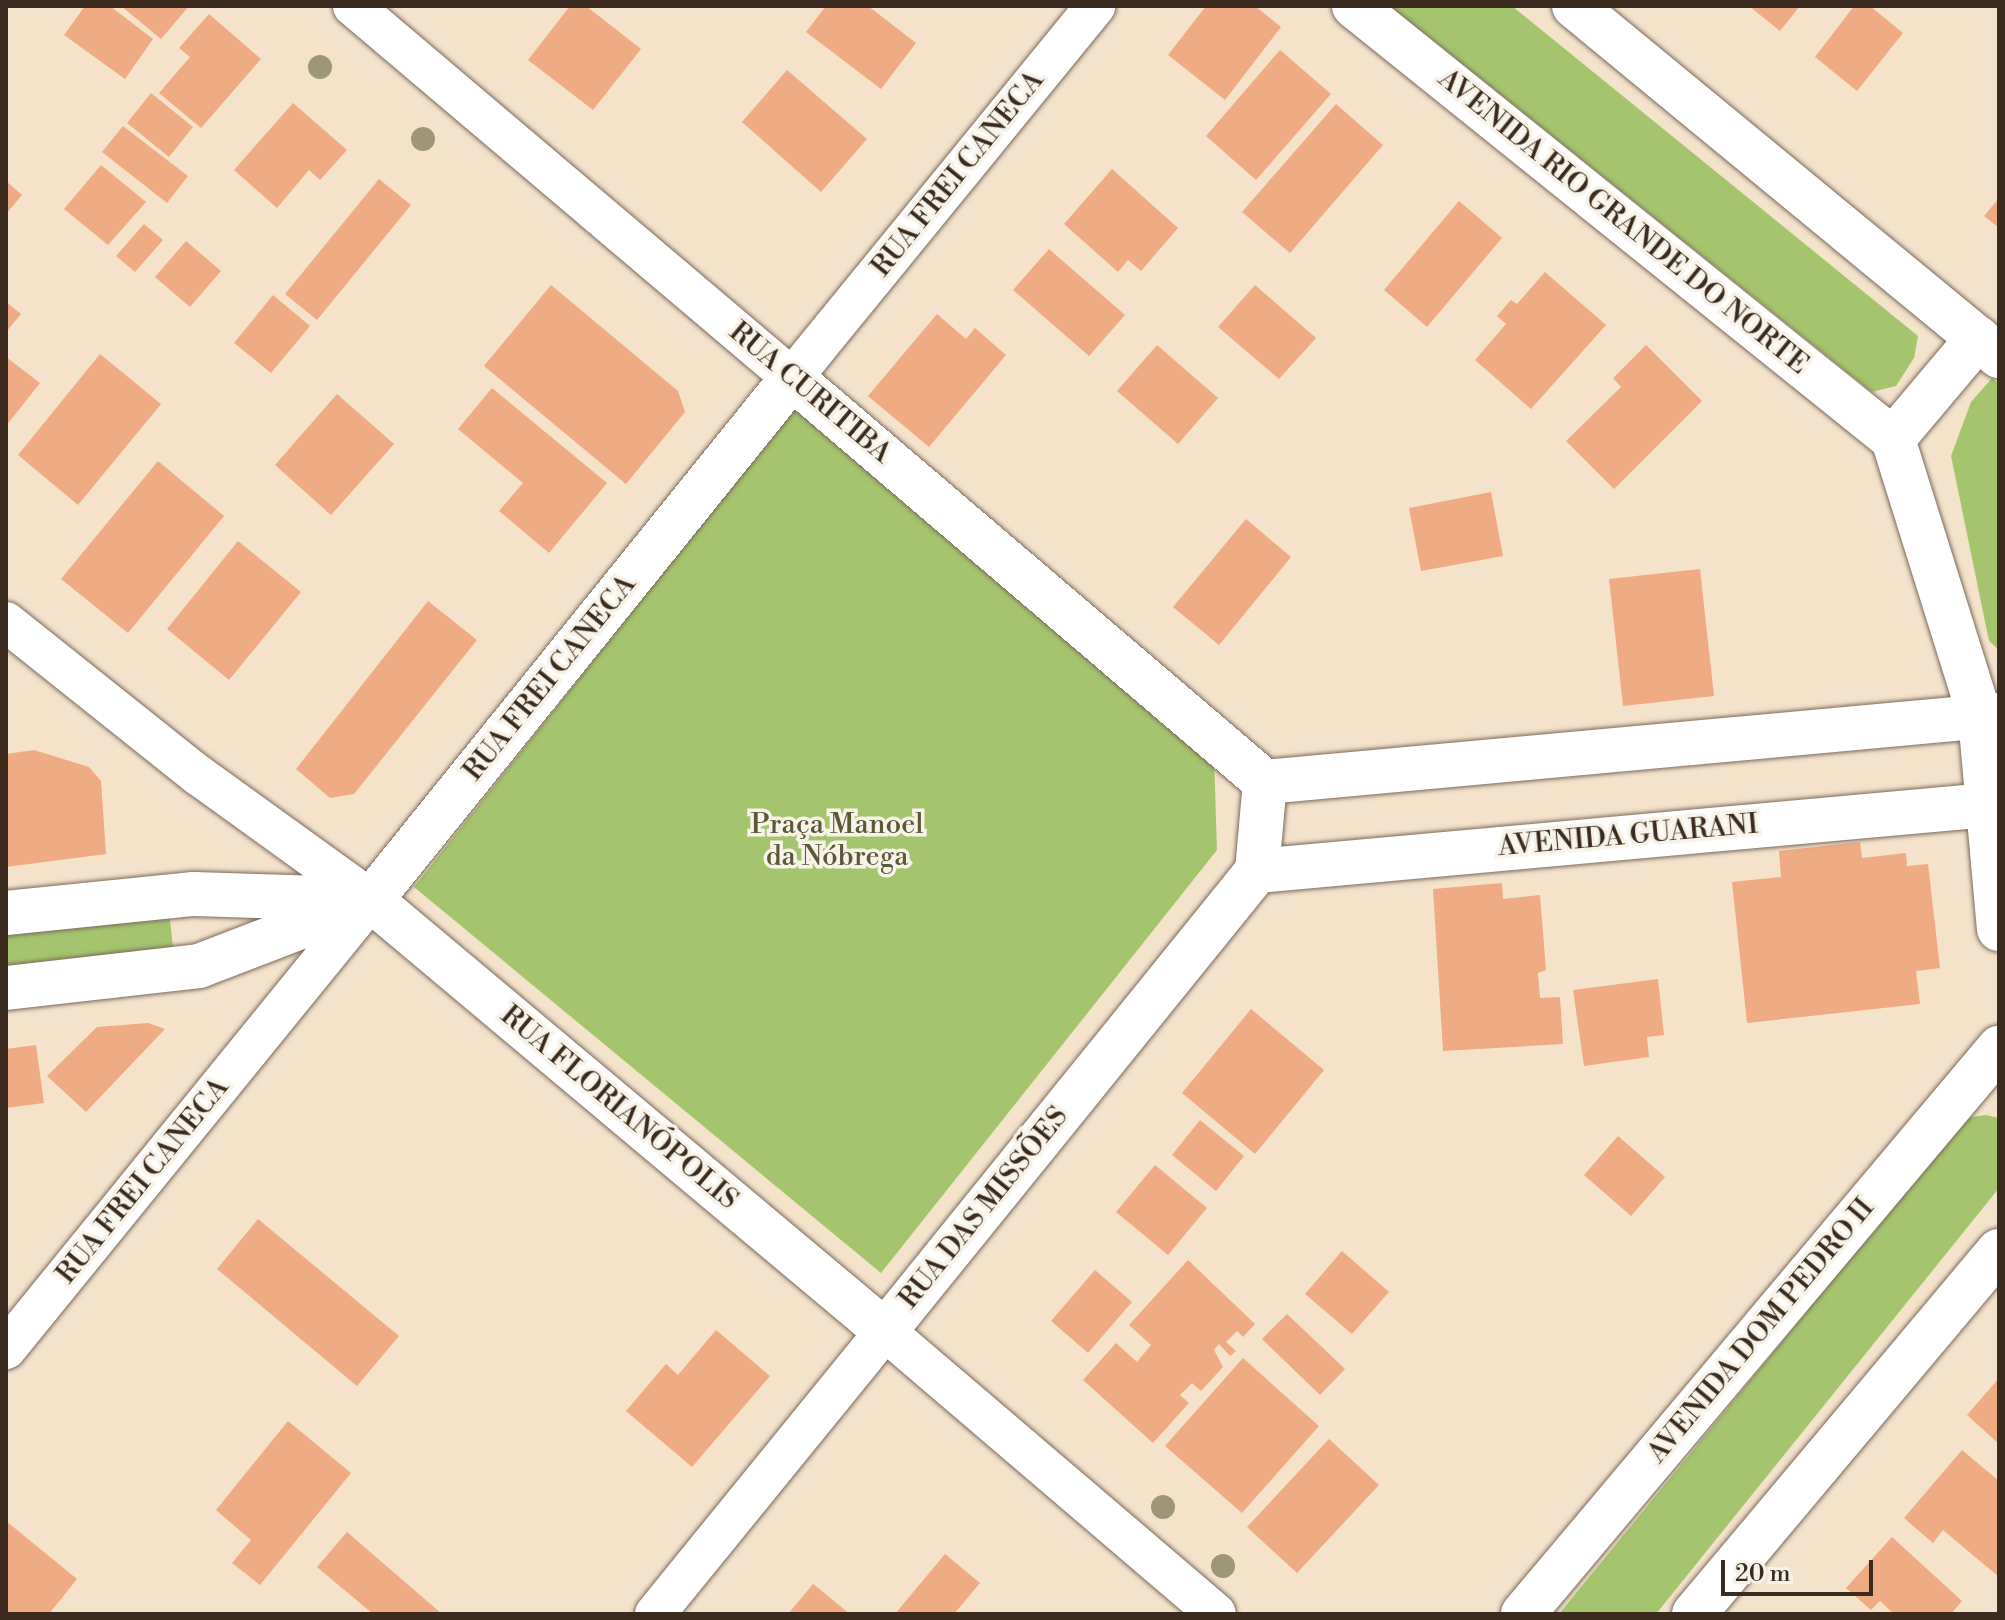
<!DOCTYPE html>
<meta charset="utf-8">
<style>
body{margin:0}
#map{position:relative;width:2005px;height:1620px;overflow:hidden;background:#f4e2cb;font-family:"Libre Bodoni",serif}
div>[style]{position:absolute}
.green>*{inset:0;background:#a4c56e}
.building>*{inset:0;background:#efab83}
.roads{filter:drop-shadow(0 0 2px #7c6a5b) drop-shadow(0 0 2px #7c6a5b)}
.street>*{height:40px;margin:-20px;padding:0 20px;transform-origin:20px;border-radius:20px;background:#fff}
.secondary>*{height:44px;margin:-22px;padding:0 22px;transform-origin:22px;border-radius:22px;background:#fff}
.trees>*{width:24px;height:24px;margin:-12px;border-radius:50%;background:#9f9679}
span{translate:-50% -50%;white-space:nowrap;text-align:center;line-height:1.15;-webkit-text-stroke:7px #f7f3e8;paint-order:stroke}
.street-label{font-size:28px;color:#3b2a1e}
.park-label{font-size:28px;color:#5a5836}
.frame{position:absolute;inset:0;border:8px solid #3b2a1e;pointer-events:none}
.scale{position:absolute;left:1721px;top:1560px;width:152px;height:36px;box-sizing:border-box;border:4px solid #3b2a1e;border-top:0;padding-left:10px;font-size:24px;line-height:28px;white-space:nowrap;color:#3b2a1e;-webkit-text-stroke:6px #f7f3e8;paint-order:stroke}
</style>
<div id="map">
<div class="green">
<div style="clip-path:polygon(1390px 6px,1512px 6px,1918px 336px,1914px 358px,1896px 386px,1872px 392px)"></div>
<div style="clip-path:polygon(1992px 378px,1999px 384px,1999px 650px,1989px 641px,1951px 456px,1971px 402px)"></div>
<div style="clip-path:polygon(796px 405px,1214px 757px,1217px 850px,881px 1273px,414px 887px)"></div>
<div style="clip-path:polygon(169px 911px,174px 956px,6px 974px,6px 928px)"></div>
<div style="clip-path:polygon(1986px 1115px,1999px 1118px,1999px 1188px,1656px 1614px,1559px 1614px,1955px 1130px,1971px 1117px)"></div>
</div>
<div class="building">
<div style="clip-path:polygon(85px 6px,110px 6px,153px 39px,125px 79px,64px 35px)"></div>
<div style="clip-path:polygon(121px 6px,189px 6px,161px 39px)"></div>
<div style="clip-path:polygon(570px 6px,586px 6px,641px 49px,593px 110px,528px 60px)"></div>
<div style="clip-path:polygon(826px 6px,868px 6px,916px 43px,881px 89px,806px 32px)"></div>
<div style="clip-path:polygon(1206px 6px,1255px 6px,1281px 27px,1225px 100px,1168px 55px)"></div>
<div style="clip-path:polygon(1749px 6px,1800px 6px,1780px 31px)"></div>
<div style="clip-path:polygon(1854px 6px,1870px 6px,1903px 33px,1857px 91px,1815px 57px)"></div>
<div style="clip-path:polygon(209px 14px,261px 59px,201px 128px,159px 93px,190px 57px,179px 48px)"></div>
<div style="clip-path:polygon(1280px 50px,1331px 94px,1256px 180px,1206px 136px)"></div>
<div style="clip-path:polygon(787px 70px,867px 139px,821px 192px,742px 122px)"></div>
<div style="clip-path:polygon(151px 93px,193px 127px,169px 157px,127px 123px)"></div>
<div style="clip-path:polygon(293px 103px,347px 150px,320px 180px,309px 170px,277px 208px,234px 170px)"></div>
<div style="clip-path:polygon(1336px 104px,1383px 145px,1290px 253px,1242px 212px)"></div>
<div style="clip-path:polygon(123px 126px,188px 176px,167px 203px,102px 152px)"></div>
<div style="clip-path:polygon(101px 165px,146px 202px,108px 245px,64px 209px)"></div>
<div style="clip-path:polygon(1112px 169px,1178px 228px,1141px 271px,1128px 260px,1118px 272px,1064px 224px)"></div>
<div style="clip-path:polygon(379px 179px,411px 205px,317px 320px,285px 294px)"></div>
<div style="clip-path:polygon(6px 181px,22px 195px,6px 214px)"></div>
<div style="clip-path:polygon(1999px 198px,1999px 228px,1984px 216px)"></div>
<div style="clip-path:polygon(1459px 201px,1502px 238px,1427px 327px,1384px 290px)"></div>
<div style="clip-path:polygon(144px 224px,163px 240px,135px 272px,116px 256px)"></div>
<div style="clip-path:polygon(186px 241px,221px 271px,190px 307px,155px 277px)"></div>
<div style="clip-path:polygon(1049px 249px,1125px 315px,1089px 356px,1013px 290px)"></div>
<div style="clip-path:polygon(1545px 272px,1606px 325px,1531px 409px,1475px 360px,1506px 324px,1497px 316px,1511px 300px,1517px 304px)"></div>
<div style="clip-path:polygon(551px 285px,678px 391px,685px 412px,626px 484px,484px 366px)"></div>
<div style="clip-path:polygon(1255px 285px,1316px 338px,1279px 379px,1218px 327px)"></div>
<div style="clip-path:polygon(273px 295px,310px 326px,271px 373px,234px 343px)"></div>
<div style="clip-path:polygon(6px 302px,21px 314px,6px 332px)"></div>
<div style="clip-path:polygon(937px 314px,966px 339px,975px 328px,1006px 355px,929px 447px,868px 396px)"></div>
<div style="clip-path:polygon(1157px 345px,1218px 398px,1178px 444px,1117px 391px)"></div>
<div style="clip-path:polygon(1646px 345px,1702px 401px,1614px 489px,1566px 441px,1621px 387px,1613px 378px)"></div>
<div style="clip-path:polygon(100px 354px,161px 404px,78px 505px,18px 455px)"></div>
<div style="clip-path:polygon(6px 357px,40px 383px,6px 426px)"></div>
<div style="clip-path:polygon(492px 388px,607px 483px,549px 553px,499px 511px,523px 483px,458px 429px)"></div>
<div style="clip-path:polygon(337px 394px,394px 444px,331px 515px,275px 465px)"></div>
<div style="clip-path:polygon(158px 461px,224px 516px,128px 633px,61px 579px)"></div>
<div style="clip-path:polygon(1491px 492px,1503px 556px,1421px 571px,1409px 508px)"></div>
<div style="clip-path:polygon(1246px 519px,1291px 557px,1219px 645px,1173px 607px)"></div>
<div style="clip-path:polygon(238px 541px,301px 592px,229px 680px,167px 629px)"></div>
<div style="clip-path:polygon(1700px 569px,1714px 696px,1623px 706px,1609px 579px)"></div>
<div style="clip-path:polygon(428px 601px,477px 640px,354px 794px,330px 798px,296px 769px)"></div>
<div style="clip-path:polygon(34px 750px,89px 767px,101px 781px,106px 854px,6px 867px,6px 754px)"></div>
<div style="clip-path:polygon(1860px 842px,1862px 858px,1906px 853px,1907px 866px,1928px 864px,1940px 968px,1916px 971px,1920px 1004px,1747px 1023px,1732px 882px,1781px 877px,1779px 851px)"></div>
<div style="clip-path:polygon(1502px 883px,1503px 899px,1540px 895px,1546px 970px,1538px 973px,1540px 998px,1560px 997px,1563px 1044px,1443px 1051px,1433px 889px)"></div>
<div style="clip-path:polygon(1658px 979px,1664px 1035px,1647px 1037px,1649px 1057px,1584px 1066px,1573px 990px)"></div>
<div style="clip-path:polygon(1251px 1009px,1324px 1070px,1255px 1154px,1182px 1093px)"></div>
<div style="clip-path:polygon(148px 1023px,165px 1029px,86px 1112px,47px 1076px,97px 1027px)"></div>
<div style="clip-path:polygon(36px 1045px,44px 1103px,6px 1108px,6px 1049px)"></div>
<div style="clip-path:polygon(1200px 1120px,1244px 1156px,1216px 1191px,1172px 1155px)"></div>
<div style="clip-path:polygon(1618px 1136px,1665px 1177px,1631px 1216px,1584px 1175px)"></div>
<div style="clip-path:polygon(1155px 1165px,1207px 1208px,1168px 1255px,1116px 1212px)"></div>
<div style="clip-path:polygon(258px 1219px,399px 1336px,357px 1386px,217px 1269px)"></div>
<div style="clip-path:polygon(1342px 1251px,1389px 1292px,1352px 1334px,1305px 1294px)"></div>
<div style="clip-path:polygon(1188px 1260px,1255px 1324px,1243px 1337px,1237px 1331px,1226px 1342px,1236px 1351px,1230px 1356px,1219px 1344px,1214px 1350px,1223px 1367px,1201px 1391px,1192px 1383px,1180px 1395px,1189px 1403px,1153px 1443px,1083px 1380px,1116px 1343px,1137px 1362px,1151px 1345px,1129px 1325px)"></div>
<div style="clip-path:polygon(1095px 1270px,1132px 1302px,1088px 1353px,1051px 1321px)"></div>
<div style="clip-path:polygon(1287px 1314px,1345px 1369px,1320px 1395px,1262px 1339px)"></div>
<div style="clip-path:polygon(716px 1330px,770px 1376px,692px 1467px,626px 1411px,666px 1364px,678px 1375px)"></div>
<div style="clip-path:polygon(1243px 1358px,1319px 1426px,1242px 1513px,1165px 1446px)"></div>
<div style="clip-path:polygon(1999px 1378px,1999px 1444px,1967px 1415px)"></div>
<div style="clip-path:polygon(288px 1421px,351px 1473px,260px 1585px,232px 1563px,251px 1540px,216px 1510px)"></div>
<div style="clip-path:polygon(1329px 1439px,1379px 1485px,1297px 1573px,1247px 1527px)"></div>
<div style="clip-path:polygon(1962px 1450px,1999px 1481px,1999px 1577px,1943px 1530px,1933px 1543px,1904px 1518px)"></div>
<div style="clip-path:polygon(6px 1521px,77px 1579px,49px 1614px,6px 1614px)"></div>
<div style="clip-path:polygon(347px 1532px,442px 1614px,373px 1614px,317px 1567px)"></div>
<div style="clip-path:polygon(1892px 1537px,1962px 1601px,1951px 1614px,1894px 1614px,1880px 1601px,1871px 1610px,1846px 1588px)"></div>
<div style="clip-path:polygon(945px 1554px,980px 1583px,954px 1614px,895px 1614px)"></div>
<div style="clip-path:polygon(813px 1584px,850px 1614px,788px 1614px)"></div>
</div>
<div class="roads">
<div class="street">
<div style="left:353px;top:6px;width:575px;rotate:40.28deg"></div>
<div style="left:792px;top:378px;width:480px;rotate:-50.8deg"></div>
<div style="left:6px;top:622px;width:246px;rotate:38.6deg"></div>
<div style="left:198px;top:775px;width:213px;rotate:35.8deg"></div>
<div style="left:371px;top:900px;width:579px;rotate:129.11deg"></div>
<div style="left:655px;top:1614px;width:365px;rotate:-50.9deg"></div>
<div style="left:885px;top:1331px;width:435px;rotate:40.5deg"></div>
</div>
<div class="secondary">
<div style="left:1354px;top:6px;width:691px;rotate:38.78deg"></div>
<div style="left:1574px;top:6px;width:551px;rotate:39.47deg"></div>
<div style="left:1893px;top:439px;width:291px;rotate:72.6deg"></div>
<div style="left:1980px;top:717px;width:213px;rotate:84.9deg"></div>
<div style="left:1893px;top:439px;width:132px;rotate:-49.9deg"></div>
<div style="left:1265px;top:782px;width:737px;rotate:-5.22deg"></div>
<div style="left:1257px;top:871px;width:745px;rotate:-5.16deg"></div>
<div style="left:371px;top:900px;width:671px;rotate:39.98deg"></div>
<div style="left:885px;top:1331px;width:592px;rotate:-51.04deg"></div>
<div style="left:1257px;top:871px;width:89px;rotate:-84.9deg"></div>
<div style="left:371px;top:900px;width:671px;rotate:-51.11deg"></div>
<div style="left:792px;top:378px;width:622px;rotate:40.5deg"></div>
<div style="left:6px;top:913px;width:189px;rotate:-5.8deg"></div>
<div style="left:194px;top:894px;width:159px;rotate:1.8deg"></div>
<div style="left:6px;top:988px;width:194px;rotate:-6.5deg"></div>
<div style="left:199px;top:966px;width:184px;rotate:-21deg"></div>
<div style="left:1523px;top:1614px;width:740px;rotate:-49.94deg"></div>
<div style="left:1694px;top:1614px;width:474px;rotate:-50deg"></div>
</div>
</div>
<div class="trees">
<div style="left:320px;top:67px"></div>
<div style="left:423px;top:139px"></div>
<div style="left:1163px;top:1507px"></div>
<div style="left:1223px;top:1566px"></div>
</div>
<div class="street-label">
<span style="left:958px;top:174px;rotate:-51deg">RUA FREI CANECA</span>
<span style="left:1623px;top:222px;rotate:39deg">AVENIDA RIO GRANDE DO NORTE</span>
<span style="left:810px;top:393px;rotate:40deg">RUA CURITIBA</span>
<span style="left:550px;top:678px;rotate:-51deg">RUA FREI CANECA</span>
<span style="left:1628px;top:836px;rotate:-5deg">AVENIDA GUARANI</span>
<span style="left:619px;top:1108px;rotate:40deg">RUA FLORIANÓPOLIS</span>
<span style="left:143px;top:1181px;rotate:-51deg">RUA FREI CANECA</span>
<span style="left:984px;top:1208px;rotate:-51deg">RUA DAS MISSÕES</span>
<span style="left:1761px;top:1331px;rotate:-50deg">AVENIDA DOM PEDRO II</span>
</div>
<div class="park-label">
<span style="left:837px;top:841px">Praça Manoel<br>da Nóbrega</span>
</div>
<div class="frame"></div>
<div class="scale">20 m</div>
</div>
